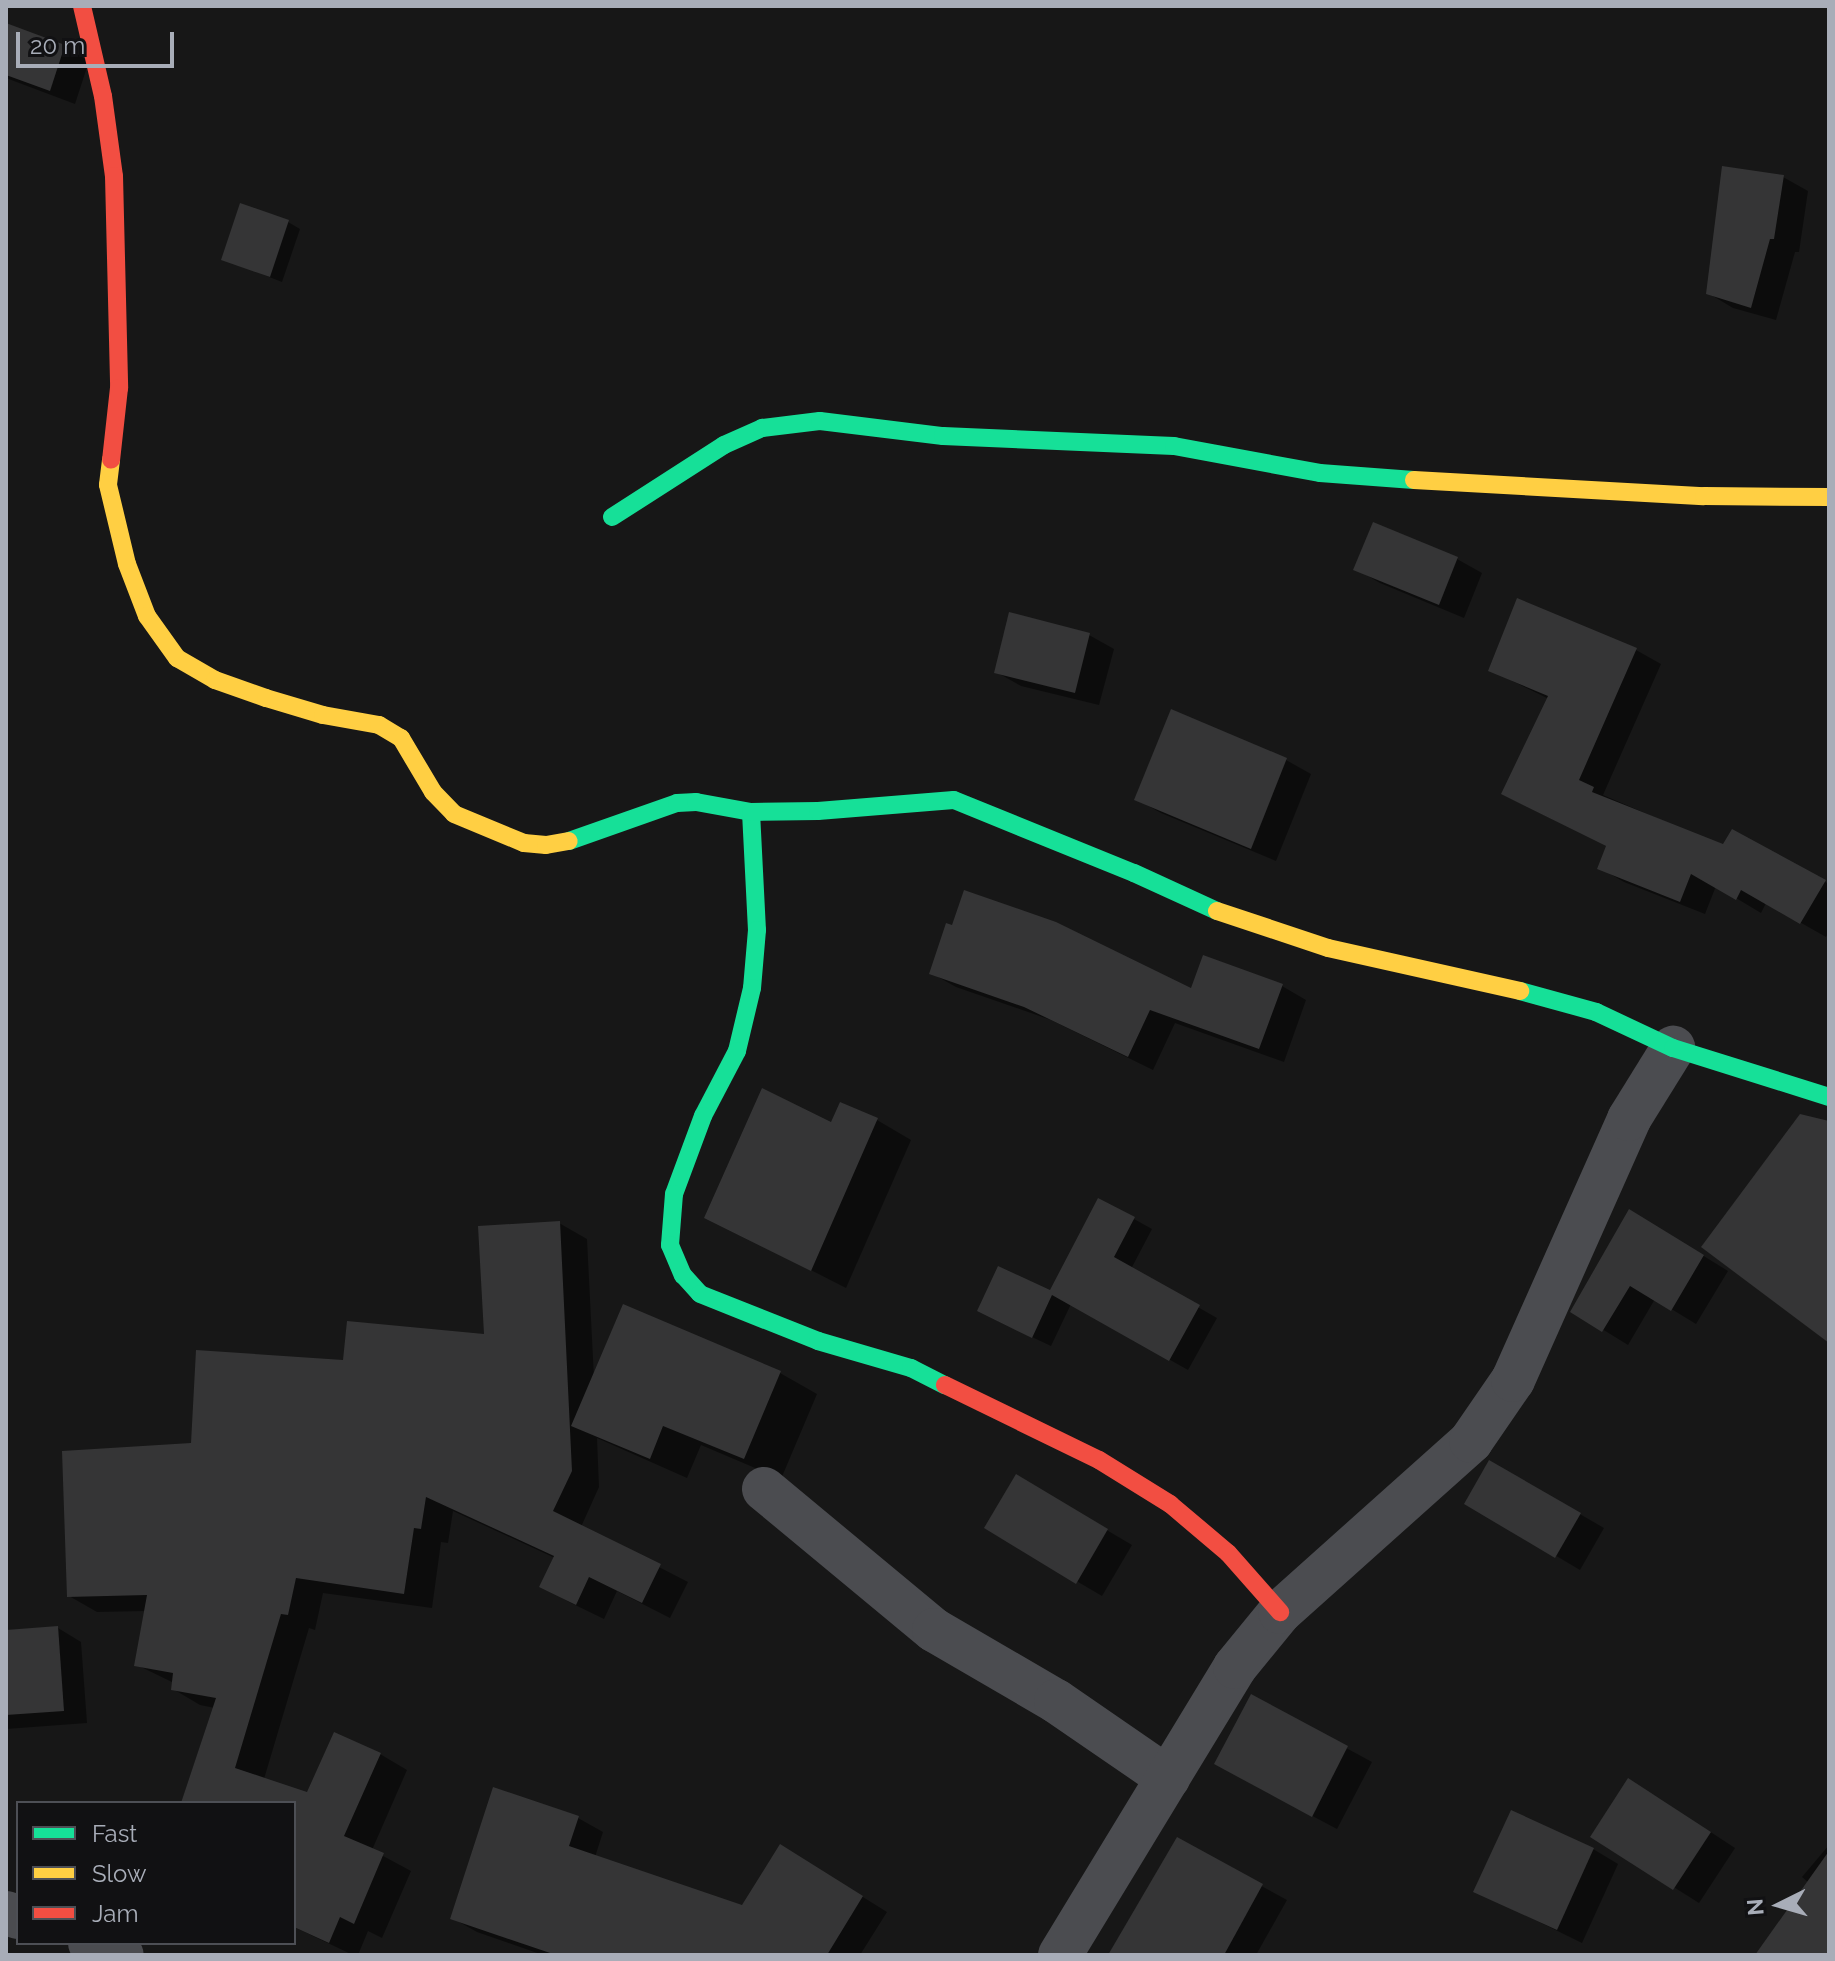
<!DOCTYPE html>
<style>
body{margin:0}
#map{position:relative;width:1835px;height:1961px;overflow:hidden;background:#171717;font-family:Raleway,sans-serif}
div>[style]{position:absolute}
.shadow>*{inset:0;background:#0007}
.building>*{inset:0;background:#353536}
.street>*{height:44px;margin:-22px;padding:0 22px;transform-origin:22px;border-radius:22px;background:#4b4c50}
.fast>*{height:18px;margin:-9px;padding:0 9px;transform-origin:9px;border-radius:9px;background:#16e098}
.slow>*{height:18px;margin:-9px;padding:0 9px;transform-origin:9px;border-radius:9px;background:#ffcf43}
.jam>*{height:18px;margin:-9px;padding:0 9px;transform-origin:9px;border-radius:9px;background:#f24e42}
span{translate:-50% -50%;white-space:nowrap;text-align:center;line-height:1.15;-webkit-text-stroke:6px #111113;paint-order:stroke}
.frame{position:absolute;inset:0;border:8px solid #a8adb8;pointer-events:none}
.legend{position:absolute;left:16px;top:1801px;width:280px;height:144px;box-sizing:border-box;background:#111113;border:2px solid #4d4f55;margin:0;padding:10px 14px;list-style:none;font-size:24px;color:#a8adb8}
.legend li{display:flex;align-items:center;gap:16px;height:40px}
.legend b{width:40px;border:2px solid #4d4f55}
.north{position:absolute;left:1739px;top:1865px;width:80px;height:80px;-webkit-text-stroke:6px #111113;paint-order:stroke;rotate:265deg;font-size:22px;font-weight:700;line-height:32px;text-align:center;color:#a8adb8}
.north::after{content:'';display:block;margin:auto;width:28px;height:36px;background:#a8adb8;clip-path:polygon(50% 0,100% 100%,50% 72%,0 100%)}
.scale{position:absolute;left:16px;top:32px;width:158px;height:36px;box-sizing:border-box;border:4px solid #a8adb8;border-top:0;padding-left:10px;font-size:24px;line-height:28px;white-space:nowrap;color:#a8adb8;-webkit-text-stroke:6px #111113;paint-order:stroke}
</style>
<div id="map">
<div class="shadow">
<div style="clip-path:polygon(6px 25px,65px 47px,89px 61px,75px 104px,6px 78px)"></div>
<div style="clip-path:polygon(1783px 177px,1808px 191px,1799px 252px,1795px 252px,1776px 320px,1733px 308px,1708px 293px)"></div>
<div style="clip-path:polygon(288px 222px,300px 229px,282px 282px,223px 259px)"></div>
<div style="clip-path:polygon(1374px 524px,1457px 559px,1482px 573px,1464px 618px,1380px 583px,1356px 569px)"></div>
<div style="clip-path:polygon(1518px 601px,1636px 650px,1661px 664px,1603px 795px,1724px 847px,1733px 832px,1829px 884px,1829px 931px,1826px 937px,1766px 903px,1761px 913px,1716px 886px,1705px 914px,1624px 882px,1600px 868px,1608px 847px,1528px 807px,1549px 699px,1490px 670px)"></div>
<div style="clip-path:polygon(1089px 635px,1114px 649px,1099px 705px,1021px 686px,996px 672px)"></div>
<div style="clip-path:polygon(1172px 712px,1286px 760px,1311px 774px,1276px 861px,1161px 813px,1136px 799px)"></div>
<div style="clip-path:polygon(931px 973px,1192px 990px,1282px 986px,1306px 1000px,1284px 1062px,1175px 1023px,1153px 1070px,1051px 1020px,956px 987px)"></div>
<div style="clip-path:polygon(877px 1120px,911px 1140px,846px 1288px,707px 1217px,832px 1125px)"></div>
<div style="clip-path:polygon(1134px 1219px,1152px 1229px,1131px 1269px,1217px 1318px,1188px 1370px,1071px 1304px,1051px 1346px,998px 1321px,1051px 1293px)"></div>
<div style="clip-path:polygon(559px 1223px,587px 1239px,594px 1378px,624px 1306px,780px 1373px,817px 1394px,781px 1479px,701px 1445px,687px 1478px,597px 1438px,599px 1487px,581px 1527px,688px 1582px,670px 1618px,617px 1591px,604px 1619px,569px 1602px,542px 1586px,555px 1558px,453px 1511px,448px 1543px,441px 1542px,432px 1608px,323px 1593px,315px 1630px,309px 1628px,264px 1779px,308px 1794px,380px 1754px,407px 1770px,372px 1850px,411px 1871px,382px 1938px,368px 1931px,358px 1955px,353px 1955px,294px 1927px,294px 1803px,184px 1803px,215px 1708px,200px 1705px,173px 1689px,174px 1683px,137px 1665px,146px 1611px,97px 1612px,69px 1596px,192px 1445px,345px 1362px,486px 1336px)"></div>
<div style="clip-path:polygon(1655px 1226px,1728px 1271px,1696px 1324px,1655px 1299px,1628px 1345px,1573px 1311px)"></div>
<div style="clip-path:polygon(1490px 1462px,1604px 1528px,1580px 1570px,1467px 1503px)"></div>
<div style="clip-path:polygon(1017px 1477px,1132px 1545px,1102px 1596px,986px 1528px)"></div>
<div style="clip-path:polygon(58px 1628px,81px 1642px,87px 1723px,6px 1729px,6px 1632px)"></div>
<div style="clip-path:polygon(1252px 1697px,1372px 1762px,1337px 1829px,1241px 1778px)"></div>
<div style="clip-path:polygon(1654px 1795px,1735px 1848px,1699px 1903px,1593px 1836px)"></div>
<div style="clip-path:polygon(578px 1818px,603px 1832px,595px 1857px,743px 1908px,805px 1861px,887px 1912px,860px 1955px,543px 1955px,477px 1932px,452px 1918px)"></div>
<div style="clip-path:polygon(1177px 1840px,1287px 1900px,1256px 1955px,1125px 1955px)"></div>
<div style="clip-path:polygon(1829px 1845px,1829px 1955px,1758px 1955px,1809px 1883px,1802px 1877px)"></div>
<div style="clip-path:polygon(1593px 1849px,1618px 1864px,1582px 1943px,1476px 1891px)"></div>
</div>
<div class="building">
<div style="clip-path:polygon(6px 23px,65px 45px,50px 91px,6px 75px)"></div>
<div style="clip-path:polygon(1722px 166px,1784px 175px,1774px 239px,1770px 239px,1751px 308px,1706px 294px)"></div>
<div style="clip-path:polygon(240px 203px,289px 220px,270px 277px,221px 260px)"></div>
<div style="clip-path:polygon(1373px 522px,1458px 557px,1439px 605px,1353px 570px)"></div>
<div style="clip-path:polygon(1517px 598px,1637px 648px,1579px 780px,1594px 787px,1592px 792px,1723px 844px,1732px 829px,1826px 880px,1800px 924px,1741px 890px,1736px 900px,1691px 874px,1680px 902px,1597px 869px,1606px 846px,1501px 794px,1548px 696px,1488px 671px)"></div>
<div style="clip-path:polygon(1009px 612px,1090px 633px,1075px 693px,994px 673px)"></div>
<div style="clip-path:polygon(1171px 709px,1287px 758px,1251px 849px,1134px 800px)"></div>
<div style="clip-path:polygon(964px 890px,1056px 922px,1191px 988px,1203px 955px,1283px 984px,1259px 1049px,1150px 1010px,1128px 1057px,1024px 1007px,929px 974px,946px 923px,952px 925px)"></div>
<div style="clip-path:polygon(762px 1088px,831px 1122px,840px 1102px,878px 1118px,811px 1271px,704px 1218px)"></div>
<div style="clip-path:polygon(1800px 1114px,1829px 1121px,1829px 1343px,1701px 1247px)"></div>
<div style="clip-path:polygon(1098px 1198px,1135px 1217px,1114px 1257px,1200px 1305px,1169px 1361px,1052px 1295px,1032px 1338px,977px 1311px,998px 1266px,1050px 1290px)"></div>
<div style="clip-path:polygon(1629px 1209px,1704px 1255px,1671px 1311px,1630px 1286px,1602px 1332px,1570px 1312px)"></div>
<div style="clip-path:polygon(560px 1221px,572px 1471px,553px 1511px,661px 1564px,642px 1603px,589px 1577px,576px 1605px,539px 1587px,554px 1556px,426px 1497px,421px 1529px,414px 1528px,404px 1594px,296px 1578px,288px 1615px,281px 1614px,235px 1768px,307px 1792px,334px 1732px,381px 1753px,344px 1836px,384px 1853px,354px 1924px,340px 1917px,329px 1943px,294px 1927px,294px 1803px,181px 1803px,216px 1698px,171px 1690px,173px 1673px,134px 1666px,147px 1595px,67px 1597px,62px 1451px,191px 1443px,196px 1350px,343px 1360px,347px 1321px,484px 1334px,478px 1226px)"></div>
<div style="clip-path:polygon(623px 1304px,781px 1371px,744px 1459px,663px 1426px,650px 1459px,571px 1426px)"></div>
<div style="clip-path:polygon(1489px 1460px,1581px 1513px,1555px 1558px,1464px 1504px)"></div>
<div style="clip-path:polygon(1016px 1474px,1108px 1529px,1076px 1584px,984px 1528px)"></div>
<div style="clip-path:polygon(58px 1626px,64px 1711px,6px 1715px,6px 1630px)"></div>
<div style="clip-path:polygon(1251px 1694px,1348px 1746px,1312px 1817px,1214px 1764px)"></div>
<div style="clip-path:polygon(1628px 1778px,1711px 1832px,1673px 1890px,1590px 1837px)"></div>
<div style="clip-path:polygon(493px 1787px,579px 1816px,569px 1846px,742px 1905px,780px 1844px,863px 1896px,827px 1955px,556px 1955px,450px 1919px)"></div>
<div style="clip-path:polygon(1511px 1810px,1594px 1848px,1557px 1930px,1473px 1892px)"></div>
<div style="clip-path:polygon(1177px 1837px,1263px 1884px,1224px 1955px,1108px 1955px)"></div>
<div style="clip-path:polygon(1829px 1851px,1829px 1955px,1755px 1955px)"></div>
</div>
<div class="street">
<div style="left:764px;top:1489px;width:221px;rotate:39.7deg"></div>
<div style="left:934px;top:1630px;width:141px;rotate:30.2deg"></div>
<div style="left:1056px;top:1701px;width:136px;rotate:34.5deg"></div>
<div style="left:6px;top:1913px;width:13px;rotate:18deg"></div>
<div style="left:90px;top:1943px;width:34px;rotate:21deg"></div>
<div style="left:1060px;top:1955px;width:337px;rotate:-58.7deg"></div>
<div style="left:1235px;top:1667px;width:71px;rotate:-50.7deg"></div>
<div style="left:1280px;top:1612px;width:256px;rotate:-41.8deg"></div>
<div style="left:1471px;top:1441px;width:74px;rotate:-55.5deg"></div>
<div style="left:1513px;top:1380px;width:286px;rotate:-66deg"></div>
<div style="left:1629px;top:1119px;width:84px;rotate:-58.2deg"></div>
</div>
<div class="fast">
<div style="left:612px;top:517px;width:133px;rotate:-32.7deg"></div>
<div style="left:724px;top:445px;width:42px;rotate:-24.1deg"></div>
<div style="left:762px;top:428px;width:58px;rotate:-6.9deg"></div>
<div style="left:820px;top:421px;width:124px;rotate:7deg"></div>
<div style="left:943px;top:436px;width:231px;rotate:2.5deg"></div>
<div style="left:1174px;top:446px;width:148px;rotate:10.5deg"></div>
<div style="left:1320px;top:473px;width:94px;rotate:4.3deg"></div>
<div style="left:751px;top:812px;width:118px;rotate:87.1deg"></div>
<div style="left:757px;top:930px;width:58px;rotate:94.9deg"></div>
<div style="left:752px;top:988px;width:65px;rotate:103.4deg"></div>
<div style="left:737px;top:1051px;width:73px;rotate:117.6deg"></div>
<div style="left:703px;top:1116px;width:83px;rotate:110.4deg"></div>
<div style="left:674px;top:1194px;width:51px;rotate:94.5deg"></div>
<div style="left:670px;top:1245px;width:33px;rotate:67deg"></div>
<div style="left:683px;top:1275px;width:25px;rotate:48deg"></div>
<div style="left:700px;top:1294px;width:127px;rotate:21.7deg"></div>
<div style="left:818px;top:1341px;width:97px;rotate:16.2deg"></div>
<div style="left:911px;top:1368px;width:38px;rotate:27deg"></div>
<div style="left:569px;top:841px;width:114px;rotate:-19.4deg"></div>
<div style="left:677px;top:803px;width:19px;rotate:-3deg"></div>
<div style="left:696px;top:802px;width:56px;rotate:10.3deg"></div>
<div style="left:751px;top:812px;width:67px;rotate:-0.9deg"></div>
<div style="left:818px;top:811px;width:136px;rotate:-4.6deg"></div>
<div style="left:954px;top:800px;width:194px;rotate:22.1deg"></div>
<div style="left:1134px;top:873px;width:91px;rotate:24.6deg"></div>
<div style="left:1520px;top:991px;width:79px;rotate:15.4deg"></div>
<div style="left:1596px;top:1012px;width:85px;rotate:25.1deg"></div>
<div style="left:1673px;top:1048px;width:164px;rotate:17.4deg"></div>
</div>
<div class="slow">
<div style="left:111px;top:460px;width:25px;rotate:97deg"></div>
<div style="left:108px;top:485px;width:81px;rotate:76.5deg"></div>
<div style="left:127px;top:564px;width:56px;rotate:69deg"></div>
<div style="left:147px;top:616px;width:52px;rotate:54.5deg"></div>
<div style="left:177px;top:658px;width:44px;rotate:30.1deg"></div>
<div style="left:215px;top:680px;width:54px;rotate:19.4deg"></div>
<div style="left:266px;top:698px;width:59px;rotate:16.6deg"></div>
<div style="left:323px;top:715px;width:57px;rotate:10.1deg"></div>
<div style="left:379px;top:725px;width:26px;rotate:31deg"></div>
<div style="left:401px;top:738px;width:63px;rotate:59.3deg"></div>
<div style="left:433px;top:792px;width:30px;rotate:46deg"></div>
<div style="left:454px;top:814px;width:76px;rotate:22.5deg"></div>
<div style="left:524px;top:843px;width:22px;rotate:5deg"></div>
<div style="left:546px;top:845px;width:23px;rotate:-10deg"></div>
<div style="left:1414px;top:480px;width:290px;rotate:3.2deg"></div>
<div style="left:1704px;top:496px;width:125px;rotate:0.5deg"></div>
<div style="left:1217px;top:911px;width:117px;rotate:18.4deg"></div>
<div style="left:1328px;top:948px;width:197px;rotate:12.6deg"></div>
</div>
<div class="jam">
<div style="left:82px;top:6px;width:92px;rotate:76.9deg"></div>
<div style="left:103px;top:96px;width:81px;rotate:82.2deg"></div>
<div style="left:114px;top:176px;width:212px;rotate:88.6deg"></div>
<div style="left:119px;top:388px;width:72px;rotate:96.3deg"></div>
<div style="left:945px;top:1385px;width:171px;rotate:26deg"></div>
<div style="left:1099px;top:1460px;width:84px;rotate:31.8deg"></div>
<div style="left:1170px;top:1504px;width:76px;rotate:40.2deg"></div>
<div style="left:1228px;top:1553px;width:79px;rotate:48.6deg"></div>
</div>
<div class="frame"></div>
<ul class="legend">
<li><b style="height:10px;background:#16e098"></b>Fast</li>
<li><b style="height:10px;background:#ffcf43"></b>Slow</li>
<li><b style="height:10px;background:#f24e42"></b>Jam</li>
</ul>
<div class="north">N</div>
<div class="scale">20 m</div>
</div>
